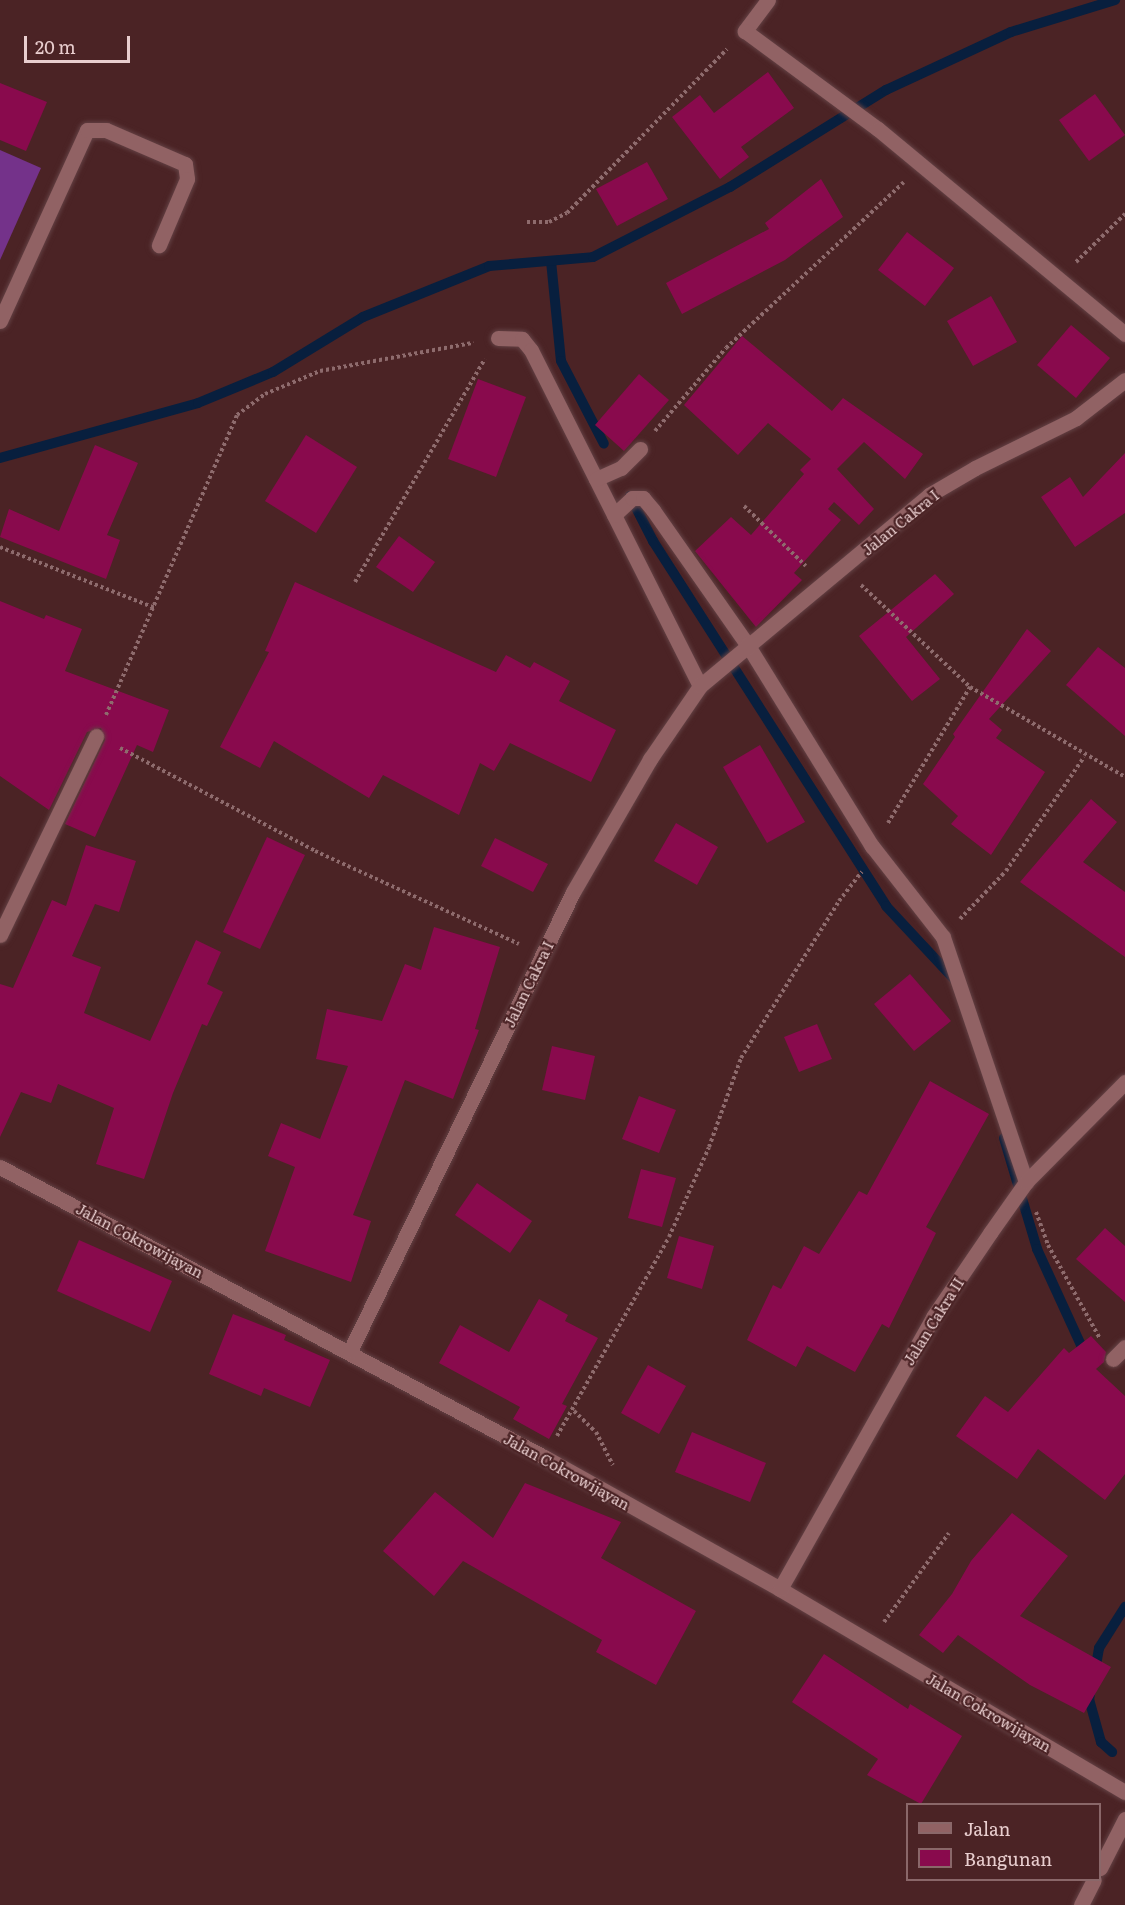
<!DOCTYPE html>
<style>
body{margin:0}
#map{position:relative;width:1125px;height:1905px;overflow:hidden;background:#4b2325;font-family:Literata,serif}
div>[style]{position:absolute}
.green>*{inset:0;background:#74328a}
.stream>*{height:10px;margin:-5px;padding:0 5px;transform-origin:5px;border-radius:5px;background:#081f3e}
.building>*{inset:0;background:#890a4d}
.path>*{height:4px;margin-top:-2px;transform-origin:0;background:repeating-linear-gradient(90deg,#8e6b6d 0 3px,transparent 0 6px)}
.roads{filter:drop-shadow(0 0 2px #634144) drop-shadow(0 0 2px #634144)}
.minor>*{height:15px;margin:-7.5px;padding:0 7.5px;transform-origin:7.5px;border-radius:7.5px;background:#916264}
span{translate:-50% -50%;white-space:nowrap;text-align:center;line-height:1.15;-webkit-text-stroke:4.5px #4b2325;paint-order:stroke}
.street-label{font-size:15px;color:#e9cecf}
.legend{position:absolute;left:906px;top:1803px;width:195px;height:78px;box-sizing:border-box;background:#4b2325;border:2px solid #8a6769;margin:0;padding:8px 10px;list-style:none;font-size:18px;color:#e9cecf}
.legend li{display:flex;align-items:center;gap:12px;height:30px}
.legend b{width:30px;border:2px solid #8a6769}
.scale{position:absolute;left:24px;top:36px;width:106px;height:27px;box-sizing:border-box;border:3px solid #e9cecf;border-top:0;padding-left:8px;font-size:18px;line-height:21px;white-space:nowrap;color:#e9cecf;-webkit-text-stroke:4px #4b2325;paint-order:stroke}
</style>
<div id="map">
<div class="green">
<div style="clip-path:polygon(0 150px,41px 168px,0 260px)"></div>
</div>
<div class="stream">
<div style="left:551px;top:261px;width:100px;rotate:84.3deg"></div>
<div style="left:561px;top:361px;width:93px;rotate:62.6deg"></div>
<div style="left:0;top:458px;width:205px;rotate:-15.5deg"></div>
<div style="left:198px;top:403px;width:81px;rotate:-22.5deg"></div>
<div style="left:273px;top:372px;width:105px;rotate:-31.4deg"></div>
<div style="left:363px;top:317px;width:136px;rotate:-22deg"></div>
<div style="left:489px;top:266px;width:104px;rotate:-4.9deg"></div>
<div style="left:593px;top:257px;width:154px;rotate:-27.1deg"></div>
<div style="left:730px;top:187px;width:184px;rotate:-31.9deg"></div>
<div style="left:886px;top:90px;width:138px;rotate:-24.9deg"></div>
<div style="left:1011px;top:32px;width:109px;rotate:-17.1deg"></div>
<div style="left:630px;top:496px;width:51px;rotate:62.9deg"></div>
<div style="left:653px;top:541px;width:433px;rotate:57.4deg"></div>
<div style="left:886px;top:906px;width:101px;rotate:47deg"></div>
<div style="left:1004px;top:1138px;width:116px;rotate:73.4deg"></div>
<div style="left:1037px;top:1249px;width:118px;rotate:65.4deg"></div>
<div style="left:1095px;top:1671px;width:23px;rotate:-80deg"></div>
<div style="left:1099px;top:1648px;width:49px;rotate:-57.6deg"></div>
<div style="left:1091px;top:1689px;width:10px;rotate:101deg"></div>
<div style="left:1089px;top:1699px;width:45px;rotate:74.4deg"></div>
<div style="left:1101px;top:1742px;width:15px;rotate:42deg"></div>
</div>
<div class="building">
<div style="clip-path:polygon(768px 72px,794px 108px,741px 147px,749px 157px,720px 179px,672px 117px,700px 95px,714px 113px)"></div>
<div style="clip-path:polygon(0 83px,47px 102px,26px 151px,0 140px)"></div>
<div style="clip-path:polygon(1095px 94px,1125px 135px,1089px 161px,1059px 120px)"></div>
<div style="clip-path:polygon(647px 162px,668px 199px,617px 226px,596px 189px)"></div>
<div style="clip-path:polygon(821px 179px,843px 217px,785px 260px,682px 314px,666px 283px,769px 229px,765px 223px)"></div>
<div style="clip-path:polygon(907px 232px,954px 268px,925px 306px,878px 270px)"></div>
<div style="clip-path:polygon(991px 296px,1017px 342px,973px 366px,947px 321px)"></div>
<div style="clip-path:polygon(1071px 325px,1110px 358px,1076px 398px,1037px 365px)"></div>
<div style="clip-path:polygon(742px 336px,832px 411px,843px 398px,923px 454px,905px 479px,864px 442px,837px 469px,874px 509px,859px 525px,834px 502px,828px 509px,841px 520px,794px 573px,802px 580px,756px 627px,695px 551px,731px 517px,751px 535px,804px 474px,800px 470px,811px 459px,768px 423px,738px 455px,684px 405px)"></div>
<div style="clip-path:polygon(639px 374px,669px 400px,624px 451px,595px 425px)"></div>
<div style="clip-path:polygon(478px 379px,526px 397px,496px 477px,448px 459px)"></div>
<div style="clip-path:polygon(306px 435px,357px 467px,316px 533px,265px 501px)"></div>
<div style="clip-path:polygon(95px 445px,138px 463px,107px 535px,120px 540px,106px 579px,0 537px,9px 509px,59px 531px)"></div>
<div style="clip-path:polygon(1125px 453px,1125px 513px,1075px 547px,1041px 497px,1070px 477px,1083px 497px)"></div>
<div style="clip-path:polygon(399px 536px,435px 562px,413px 592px,376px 567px)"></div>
<div style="clip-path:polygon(935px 574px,954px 594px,906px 637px,940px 679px,912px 701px,859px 636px)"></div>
<div style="clip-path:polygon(295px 582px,496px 672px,506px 655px,530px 668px,534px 662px,570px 681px,559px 701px,616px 730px,591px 782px,510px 743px,494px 771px,480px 763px,459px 815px,383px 775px,369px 798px,274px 741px,260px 768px,220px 747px,269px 652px,265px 651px)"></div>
<div style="clip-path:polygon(0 601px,44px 619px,46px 615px,82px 629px,65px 671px,169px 710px,153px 752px,137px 745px,95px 837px,65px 824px,105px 740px,101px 728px,87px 732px,49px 810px,0 776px)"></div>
<div style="clip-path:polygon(1027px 629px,1051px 651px,989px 719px,1002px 730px,996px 738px,1045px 772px,991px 855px,951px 824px,958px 816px,923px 784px,955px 737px,953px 734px)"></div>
<div style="clip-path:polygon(1098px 647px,1125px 668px,1125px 736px,1066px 685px)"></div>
<div style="clip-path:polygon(760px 745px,805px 822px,767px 843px,723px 767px)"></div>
<div style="clip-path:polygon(1091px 799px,1117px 822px,1083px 862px,1125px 892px,1125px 957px,1020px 882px)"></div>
<div style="clip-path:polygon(676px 823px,718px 847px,697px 885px,654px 861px)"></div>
<div style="clip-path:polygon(267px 837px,305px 855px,260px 949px,223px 932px)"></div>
<div style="clip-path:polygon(495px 838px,548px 864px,533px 892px,481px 866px)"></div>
<div style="clip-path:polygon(86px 845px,136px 861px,119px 912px,95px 904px,72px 956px,101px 967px,84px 1013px,150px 1041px,196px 940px,221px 952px,207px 984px,223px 992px,207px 1026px,202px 1024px,173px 1093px,144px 1179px,96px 1164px,114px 1108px,58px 1084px,51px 1103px,21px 1092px,0 1137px,0 984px,13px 988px,52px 900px,66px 906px)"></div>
<div style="clip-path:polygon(434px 927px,500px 947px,475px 1029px,479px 1030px,453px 1099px,405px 1080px,353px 1215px,371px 1221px,351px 1282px,265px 1251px,295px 1167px,268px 1156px,281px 1123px,320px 1139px,348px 1066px,316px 1059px,327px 1009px,382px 1021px,405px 964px,421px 970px)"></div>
<div style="clip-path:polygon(910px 974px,951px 1021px,914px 1051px,874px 1004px)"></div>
<div style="clip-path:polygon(817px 1024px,832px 1059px,799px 1072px,784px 1037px)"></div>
<div style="clip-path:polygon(552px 1046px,595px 1056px,585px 1100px,542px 1090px)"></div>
<div style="clip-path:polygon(930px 1081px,989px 1114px,926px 1227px,936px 1233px,889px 1328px,882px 1324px,855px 1372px,807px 1346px,796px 1367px,747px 1340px,773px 1285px,781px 1289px,804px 1246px,819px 1254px,859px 1191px,867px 1195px)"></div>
<div style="clip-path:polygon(639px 1096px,676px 1110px,659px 1153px,622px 1139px)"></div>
<div style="clip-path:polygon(641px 1169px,676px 1178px,662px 1227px,628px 1218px)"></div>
<div style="clip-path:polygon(477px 1183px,532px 1221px,510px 1253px,455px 1215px)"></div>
<div style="clip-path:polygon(1105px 1228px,1125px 1246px,1125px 1302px,1076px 1259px)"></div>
<div style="clip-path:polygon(679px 1236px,714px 1246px,702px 1289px,667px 1278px)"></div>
<div style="clip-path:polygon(79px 1240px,172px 1281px,150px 1332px,57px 1291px)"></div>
<div style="clip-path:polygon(539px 1299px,568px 1315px,565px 1321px,598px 1338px,562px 1404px,567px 1406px,549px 1439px,513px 1419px,520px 1407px,439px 1363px,460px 1325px,509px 1352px)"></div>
<div style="clip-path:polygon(233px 1314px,286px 1335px,284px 1340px,330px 1360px,310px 1407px,264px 1388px,261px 1396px,209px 1374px)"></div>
<div style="clip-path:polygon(1091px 1336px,1106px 1352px,1104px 1362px,1096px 1369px,1125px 1396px,1125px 1474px,1105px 1500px,1038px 1449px,1017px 1479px,956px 1436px,985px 1396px,1008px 1412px,1064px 1348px,1069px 1353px)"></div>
<div style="clip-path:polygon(648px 1365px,686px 1386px,659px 1434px,621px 1413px)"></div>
<div style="clip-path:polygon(692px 1432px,766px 1463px,750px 1502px,675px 1472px)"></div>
<div style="clip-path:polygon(525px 1483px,621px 1522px,601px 1558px,696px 1611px,656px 1685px,596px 1652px,602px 1640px,463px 1561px,434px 1596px,383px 1551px,435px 1492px,493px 1538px)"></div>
<div style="clip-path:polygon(1012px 1513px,1068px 1556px,1020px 1616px,1111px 1667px,1084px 1713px,1030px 1685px,958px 1635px,943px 1653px,919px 1635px,952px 1594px,971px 1561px)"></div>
<div style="clip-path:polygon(824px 1654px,908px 1709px,910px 1704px,962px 1736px,921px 1804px,867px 1775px,878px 1759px,792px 1702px)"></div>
</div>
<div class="path">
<div style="left:527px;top:222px;width:22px"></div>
<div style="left:549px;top:222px;width:20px;rotate:-27deg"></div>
<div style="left:567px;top:213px;width:229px;rotate:-45.7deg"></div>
<div style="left:1076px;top:262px;width:69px;rotate:-44.4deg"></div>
<div style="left:655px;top:431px;width:109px;rotate:-49.5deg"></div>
<div style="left:726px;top:348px;width:243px;rotate:-43deg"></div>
<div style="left:744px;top:506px;width:86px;rotate:44.1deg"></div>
<div style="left:0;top:547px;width:167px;rotate:21.5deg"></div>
<div style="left:355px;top:582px;width:258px;rotate:-59.8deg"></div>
<div style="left:861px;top:585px;width:149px;rotate:43.1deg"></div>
<div style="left:970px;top:687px;width:179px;rotate:30.1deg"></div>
<div style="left:106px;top:715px;width:327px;rotate:-66.4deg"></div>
<div style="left:237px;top:415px;width:35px;rotate:-37deg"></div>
<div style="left:265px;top:394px;width:60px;rotate:-22.7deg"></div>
<div style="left:320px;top:371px;width:156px;rotate:-10.4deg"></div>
<div style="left:120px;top:748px;width:221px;rotate:27.8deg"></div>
<div style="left:315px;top:851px;width:224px;rotate:24.5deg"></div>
<div style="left:888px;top:823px;width:159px;rotate:-58.9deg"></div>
<div style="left:960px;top:919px;width:66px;rotate:-46.2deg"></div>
<div style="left:1006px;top:871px;width:138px;rotate:-55.6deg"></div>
<div style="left:1036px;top:1212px;width:35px;rotate:70deg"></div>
<div style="left:1048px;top:1245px;width:107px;rotate:61deg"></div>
<div style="left:574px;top:1411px;width:30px;rotate:44deg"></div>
<div style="left:596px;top:1432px;width:37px;rotate:63deg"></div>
<div style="left:557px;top:1436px;width:228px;rotate:-60.6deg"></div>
<div style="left:669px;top:1237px;width:98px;rotate:-66deg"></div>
<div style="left:709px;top:1147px;width:95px;rotate:-70.2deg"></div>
<div style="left:741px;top:1058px;width:185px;rotate:-58deg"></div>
<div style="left:839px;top:901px;width:37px;rotate:-52deg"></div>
<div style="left:884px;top:1622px;width:110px;rotate:-53.9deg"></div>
</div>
<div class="roads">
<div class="minor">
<div style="left:768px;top:0;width:39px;rotate:127deg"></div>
<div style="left:745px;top:31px;width:165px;rotate:36.4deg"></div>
<div style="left:878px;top:129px;width:321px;rotate:39.7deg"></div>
<div style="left:0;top:321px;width:210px;rotate:-65.5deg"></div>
<div style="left:87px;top:130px;width:19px"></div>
<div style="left:106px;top:130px;width:86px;rotate:23.3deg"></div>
<div style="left:185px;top:164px;width:15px;rotate:82deg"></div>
<div style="left:187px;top:179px;width:72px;rotate:113deg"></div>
<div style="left:498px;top:338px;width:24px;rotate:2deg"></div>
<div style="left:522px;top:339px;width:14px;rotate:51deg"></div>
<div style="left:531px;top:350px;width:376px;rotate:63.3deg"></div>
<div style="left:596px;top:479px;width:27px;rotate:-24deg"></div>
<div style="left:621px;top:468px;width:27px;rotate:-45deg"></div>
<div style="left:614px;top:515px;width:25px;rotate:-43deg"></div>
<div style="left:632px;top:498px;width:11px"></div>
<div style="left:643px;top:498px;width:16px;rotate:50deg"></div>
<div style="left:653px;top:510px;width:164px;rotate:55deg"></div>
<div style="left:747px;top:644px;width:238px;rotate:58.3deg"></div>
<div style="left:872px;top:846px;width:115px;rotate:52deg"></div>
<div style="left:943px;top:937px;width:259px;rotate:71.3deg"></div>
<div style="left:0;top:935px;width:221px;rotate:-64.2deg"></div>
<div style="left:0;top:1167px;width:616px;rotate:28.06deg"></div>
<div style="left:544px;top:1457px;width:270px;rotate:29.2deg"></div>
<div style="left:780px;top:1589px;width:400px;rotate:30.5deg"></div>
<div style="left:350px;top:1351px;width:510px;rotate:-64.09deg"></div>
<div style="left:573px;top:892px;width:154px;rotate:-59.9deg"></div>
<div style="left:650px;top:759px;width:88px;rotate:-55.6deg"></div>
<div style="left:700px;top:686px;width:298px;rotate:-39.8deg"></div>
<div style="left:929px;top:495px;width:53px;rotate:-30.4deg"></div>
<div style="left:975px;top:468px;width:113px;rotate:-26.3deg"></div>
<div style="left:1076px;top:418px;width:62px;rotate:-37.8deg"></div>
<div style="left:1113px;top:1359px;width:17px;rotate:-45deg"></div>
<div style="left:780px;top:1589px;width:312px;rotate:-60.6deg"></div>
<div style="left:933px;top:1317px;width:102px;rotate:-55.8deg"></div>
<div style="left:990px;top:1233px;width:62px;rotate:-54.8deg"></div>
<div style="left:1026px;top:1182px;width:141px;rotate:-45.3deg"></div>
<div style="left:1100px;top:1868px;width:55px;rotate:-63deg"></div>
<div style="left:1081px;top:1905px;width:28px;rotate:-63deg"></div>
</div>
</div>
<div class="street-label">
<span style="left:900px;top:522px;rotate:-39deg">Jalan Cakra I</span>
<span style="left:528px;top:984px;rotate:-64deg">Jalan Cakra I</span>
<span style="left:140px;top:1240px;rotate:28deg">Jalan Cokrowijayan</span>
<span style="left:933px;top:1321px;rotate:-58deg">Jalan Cakra II</span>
<span style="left:567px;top:1471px;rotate:29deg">Jalan Cokrowijayan</span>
<span style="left:989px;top:1712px;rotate:30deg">Jalan Cokrowijayan</span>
</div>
<ul class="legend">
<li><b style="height:8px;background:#916264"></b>Jalan</li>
<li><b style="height:16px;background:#890a4d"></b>Bangunan</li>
</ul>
<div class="scale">20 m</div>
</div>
